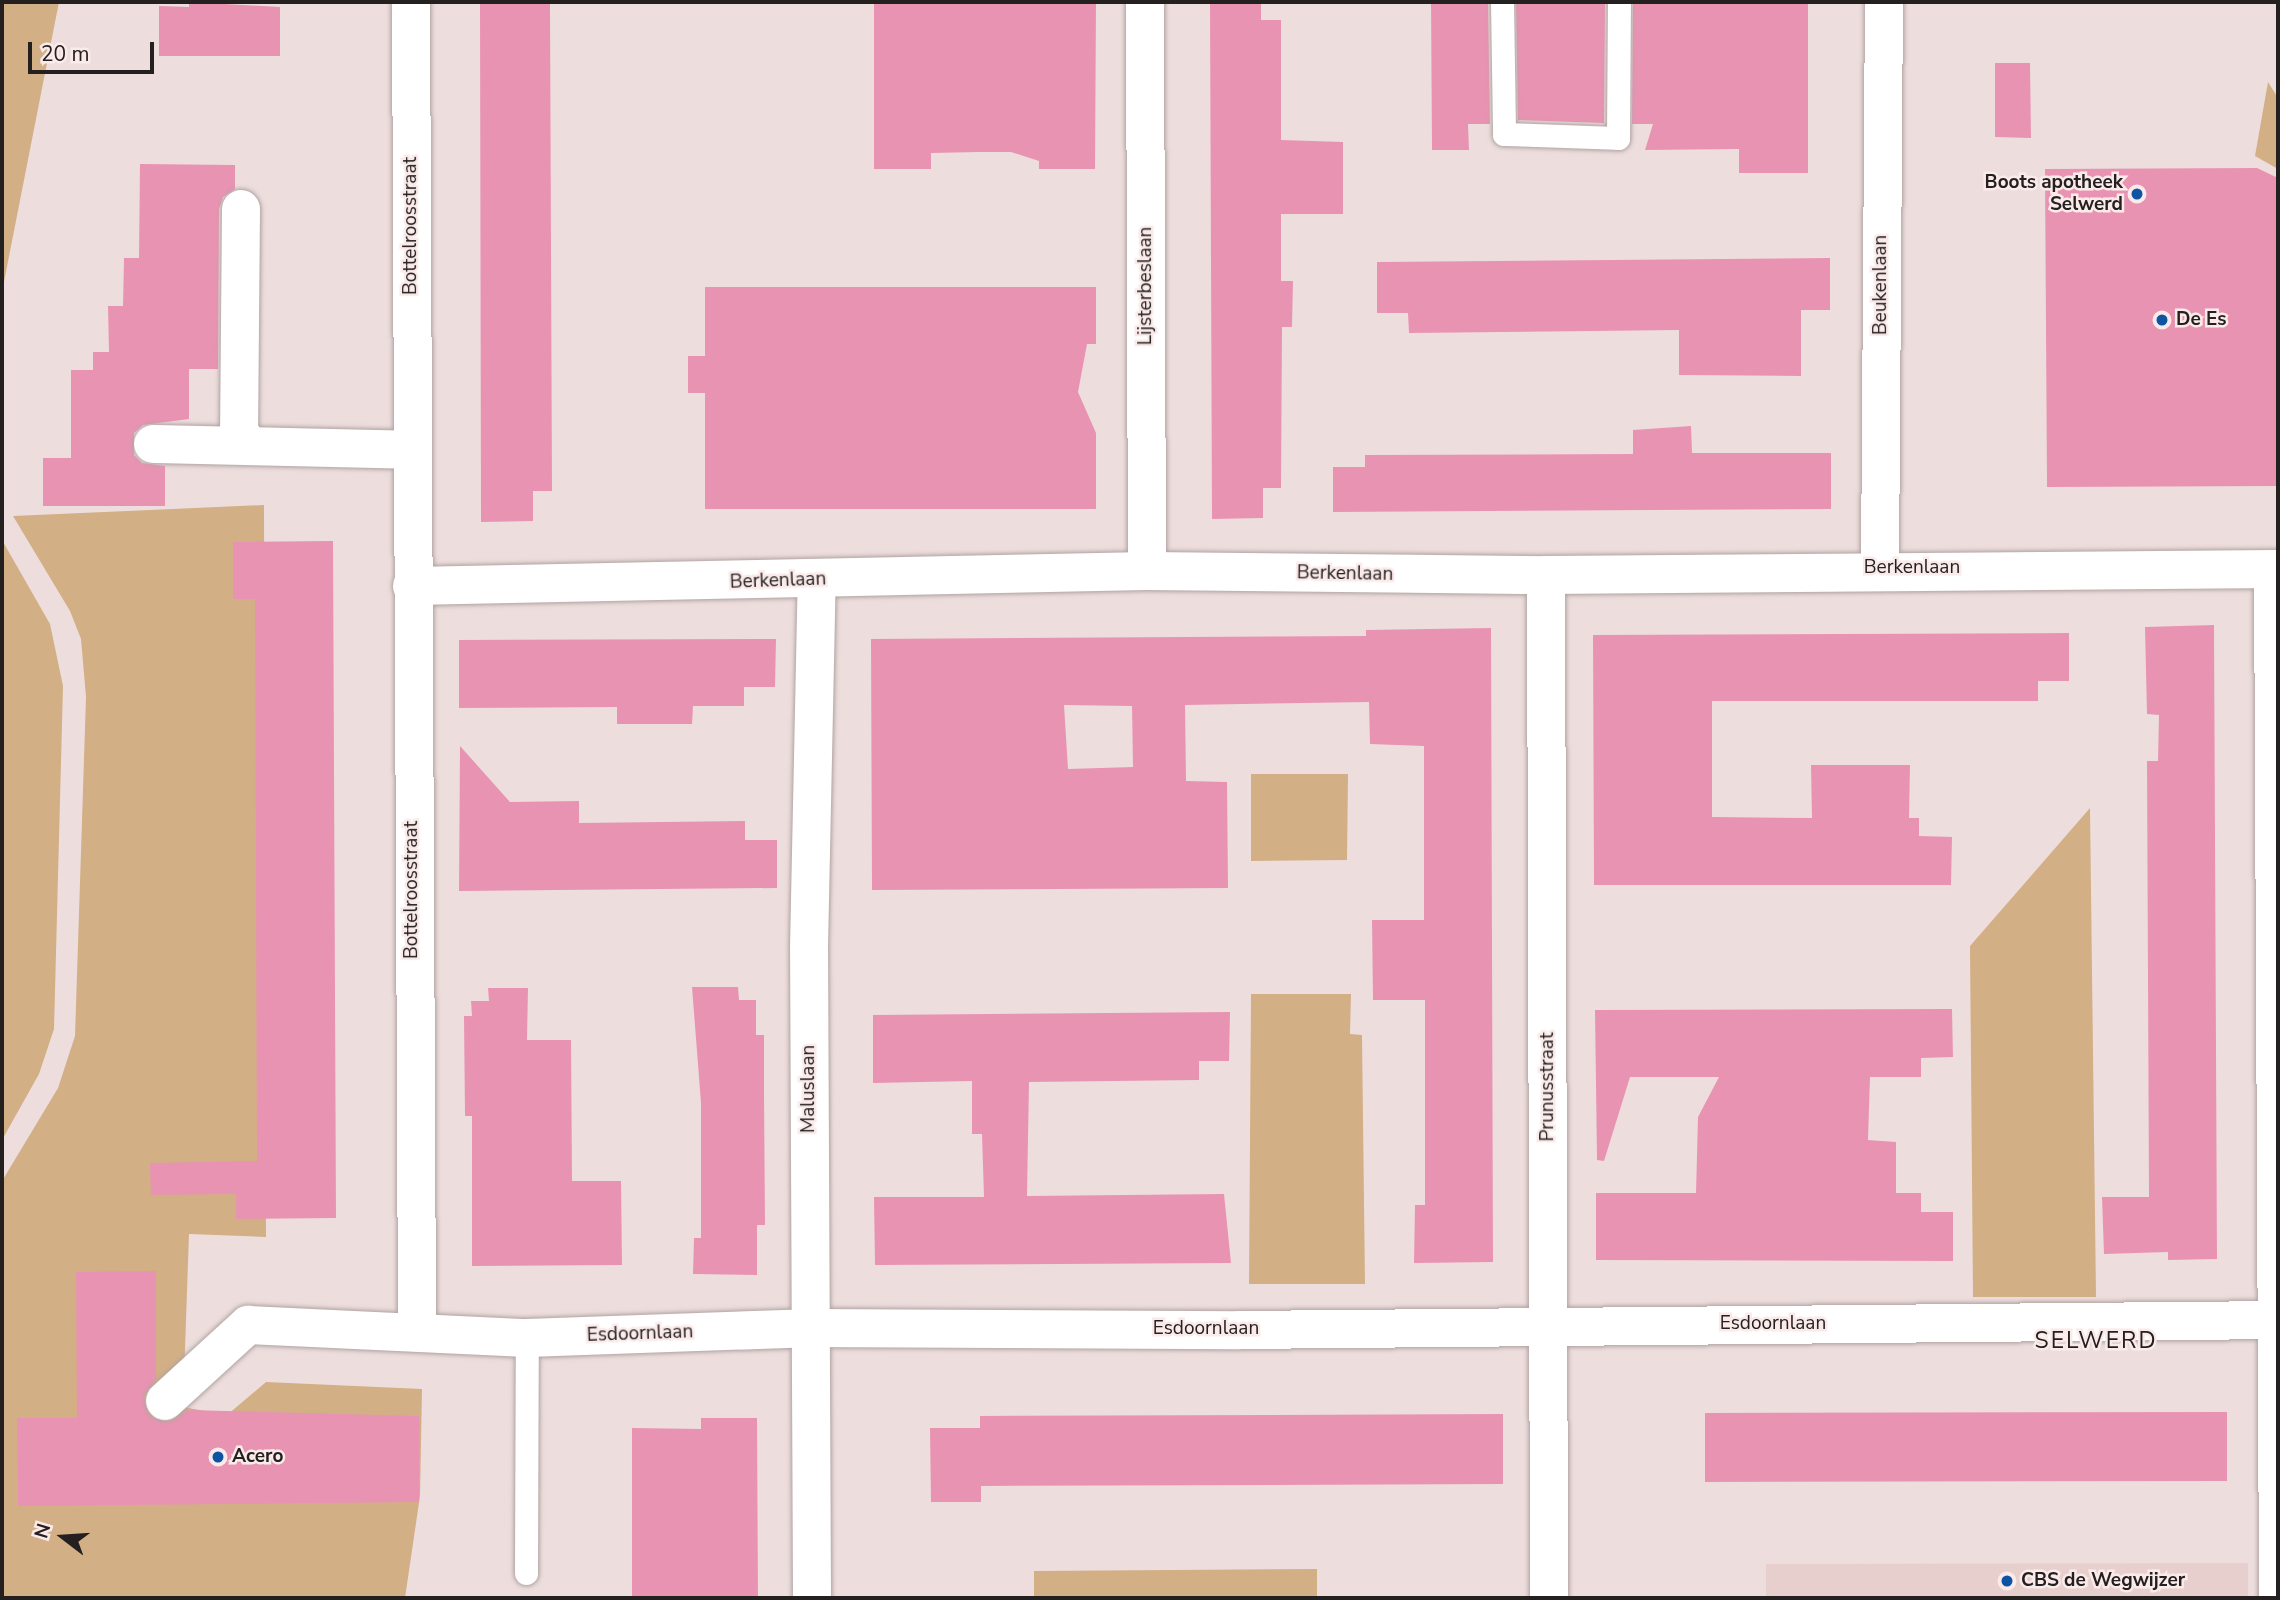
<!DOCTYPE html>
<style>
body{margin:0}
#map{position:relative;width:2280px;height:1600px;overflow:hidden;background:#eddedd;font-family:"Nunito Sans",sans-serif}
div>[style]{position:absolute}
.built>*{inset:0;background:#e7cfce}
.green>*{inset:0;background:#d3af86}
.building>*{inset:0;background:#e993b3}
.roads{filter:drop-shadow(0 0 2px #b1a3a2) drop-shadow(0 0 2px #b1a3a2)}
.lane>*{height:23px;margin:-11.5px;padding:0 11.5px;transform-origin:11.5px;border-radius:11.5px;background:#fff}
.street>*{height:38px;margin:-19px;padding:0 19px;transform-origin:19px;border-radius:19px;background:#fff}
.dots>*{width:19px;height:19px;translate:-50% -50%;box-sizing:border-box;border:4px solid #faebea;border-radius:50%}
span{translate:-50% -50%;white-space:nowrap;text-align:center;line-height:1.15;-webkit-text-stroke:5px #faebea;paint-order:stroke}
.poi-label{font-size:19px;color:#252020;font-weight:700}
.right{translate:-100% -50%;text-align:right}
.left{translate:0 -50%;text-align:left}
.street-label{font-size:19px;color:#252020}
.quarter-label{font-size:23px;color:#252020;letter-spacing:2px}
.frame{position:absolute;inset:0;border:4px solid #252020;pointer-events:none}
.north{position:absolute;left:28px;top:1502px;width:70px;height:70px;-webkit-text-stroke:5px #faebea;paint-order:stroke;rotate:287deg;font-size:19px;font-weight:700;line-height:28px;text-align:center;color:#252020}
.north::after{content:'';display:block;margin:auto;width:24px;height:32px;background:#252020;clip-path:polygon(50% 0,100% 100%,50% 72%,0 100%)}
.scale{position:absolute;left:28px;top:42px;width:126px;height:32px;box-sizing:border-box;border:4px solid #252020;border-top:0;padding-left:9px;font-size:21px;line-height:24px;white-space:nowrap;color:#252020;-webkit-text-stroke:5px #faebea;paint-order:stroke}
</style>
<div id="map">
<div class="built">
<div style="clip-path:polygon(2248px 1563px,2248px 1598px,1766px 1598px,1766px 1564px)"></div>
</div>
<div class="green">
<div style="clip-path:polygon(2px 2px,59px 2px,2px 292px)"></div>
<div style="clip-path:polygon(2268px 82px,2278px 98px,2278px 169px,2255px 156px)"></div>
<div style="clip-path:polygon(264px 505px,266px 1237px,189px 1234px,183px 1407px,227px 1415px,266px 1382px,422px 1389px,420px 1496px,405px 1598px,2px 1598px,2px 1181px,58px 1088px,75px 1036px,86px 697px,81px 639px,70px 611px,13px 516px)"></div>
<div style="clip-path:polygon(2px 540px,50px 624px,63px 686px,54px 1029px,39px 1074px,2px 1140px)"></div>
<div style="clip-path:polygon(1251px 774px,1348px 774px,1347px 860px,1251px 861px)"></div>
<div style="clip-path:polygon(2090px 808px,2096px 1297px,1973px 1297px,1970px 946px)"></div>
<div style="clip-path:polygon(1251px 994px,1351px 994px,1350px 1034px,1362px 1035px,1365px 1284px,1249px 1284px)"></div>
<div style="clip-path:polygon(1317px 1569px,1317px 1598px,1034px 1598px,1034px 1571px)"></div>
</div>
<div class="building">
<div style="clip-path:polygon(189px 2px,280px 7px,280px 56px,159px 56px,159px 6px,189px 7px)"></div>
<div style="clip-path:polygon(480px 2px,550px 2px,552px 491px,533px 491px,533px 521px,481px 522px)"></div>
<div style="clip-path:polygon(874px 2px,1096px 2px,1095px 169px,1039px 169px,1039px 161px,1011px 152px,979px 152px,931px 153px,931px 169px,874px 169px)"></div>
<div style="clip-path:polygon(1210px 2px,1261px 2px,1261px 20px,1281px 20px,1281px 140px,1343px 142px,1343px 214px,1281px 214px,1281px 281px,1293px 281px,1292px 327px,1282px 327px,1281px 488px,1263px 488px,1263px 518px,1212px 519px)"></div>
<div style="clip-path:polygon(1431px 2px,1488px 2px,1490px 124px,1468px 124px,1469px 150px,1432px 150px)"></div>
<div style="clip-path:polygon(1516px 2px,1605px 2px,1604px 123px,1518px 120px)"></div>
<div style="clip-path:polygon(1633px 2px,1808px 2px,1808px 173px,1739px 173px,1739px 149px,1645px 150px,1653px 124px,1632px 124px)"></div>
<div style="clip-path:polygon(1995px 63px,2030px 63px,2031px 138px,1995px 137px)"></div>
<div style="clip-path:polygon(140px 164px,235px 165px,235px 189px,223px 197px,219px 209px,218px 369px,189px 369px,189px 419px,143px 425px,134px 433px,134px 455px,142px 463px,165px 466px,165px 506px,43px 506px,43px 458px,71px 458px,71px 370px,93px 370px,93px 352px,109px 352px,108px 306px,123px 306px,124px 258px,139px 258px)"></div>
<div style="clip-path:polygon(2257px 168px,2278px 178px,2278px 486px,2047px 487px,2045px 169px)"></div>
<div style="clip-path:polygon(1830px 258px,1830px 310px,1801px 310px,1801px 376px,1679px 375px,1679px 330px,1409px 333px,1408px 313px,1377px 313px,1377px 262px)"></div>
<div style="clip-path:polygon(705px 287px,1096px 287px,1096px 344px,1087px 344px,1078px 392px,1096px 433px,1096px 509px,705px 509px,705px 393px,688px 393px,688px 356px,705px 356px)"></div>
<div style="clip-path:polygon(1691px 426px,1692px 453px,1831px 453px,1831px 509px,1333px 512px,1333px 467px,1365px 467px,1365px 455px,1633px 454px,1633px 430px)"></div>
<div style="clip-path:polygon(333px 541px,336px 1218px,236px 1219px,236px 1194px,151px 1195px,150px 1163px,257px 1161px,255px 599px,233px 599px,233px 542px)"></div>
<div style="clip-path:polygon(2214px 625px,2217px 1259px,2168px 1260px,2168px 1252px,2104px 1254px,2102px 1197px,2149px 1197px,2147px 761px,2158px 761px,2159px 715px,2147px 714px,2145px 627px)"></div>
<div style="clip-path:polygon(evenodd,1491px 628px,1493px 1262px,1414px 1263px,1415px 1205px,1425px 1205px,1425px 1000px,1373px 1000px,1372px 920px,1424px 920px,1424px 746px,1370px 744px,1369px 702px,1185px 705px,1186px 781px,1227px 782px,1228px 888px,872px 890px,871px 639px,1366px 636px,1366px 630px,1491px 628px,1064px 705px,1132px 706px,1133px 767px,1068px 769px,1064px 705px)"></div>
<div style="clip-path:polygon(2069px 633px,2069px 681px,2038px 681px,2038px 701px,1712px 701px,1712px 817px,1812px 818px,1811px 765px,1910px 765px,1909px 818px,1919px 818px,1919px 836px,1952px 837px,1951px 885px,1594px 885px,1593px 635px)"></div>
<div style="clip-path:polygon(776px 639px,775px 687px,744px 687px,744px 706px,693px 706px,692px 724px,617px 724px,617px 707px,459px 708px,459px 640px)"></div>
<div style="clip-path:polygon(460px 746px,510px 802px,579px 801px,579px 823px,745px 821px,745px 840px,777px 840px,777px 888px,459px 891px)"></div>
<div style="clip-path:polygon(692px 987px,738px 987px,739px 1000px,756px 1000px,756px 1035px,764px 1035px,764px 1093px,765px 1225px,757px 1225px,757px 1275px,693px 1274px,694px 1238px,701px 1238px,701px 1103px)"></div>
<div style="clip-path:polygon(488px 988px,528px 988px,527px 1040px,571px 1040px,572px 1181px,621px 1181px,622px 1265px,472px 1266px,472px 1116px,465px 1116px,464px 1016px,472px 1016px,471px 1001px,489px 1001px)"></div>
<div style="clip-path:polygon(1952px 1009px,1953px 1057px,1921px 1058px,1921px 1077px,1870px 1077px,1868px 1140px,1896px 1142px,1896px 1193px,1921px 1193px,1921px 1212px,1953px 1212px,1953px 1261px,1596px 1260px,1596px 1193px,1696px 1193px,1698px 1117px,1719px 1077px,1630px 1077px,1604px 1161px,1597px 1160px,1595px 1010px)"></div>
<div style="clip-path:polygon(1230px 1012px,1229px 1061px,1199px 1061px,1199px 1080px,1029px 1082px,1027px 1196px,1224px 1194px,1231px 1263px,875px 1265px,874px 1197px,984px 1197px,982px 1134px,972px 1134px,972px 1081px,873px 1083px,873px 1015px)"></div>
<div style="clip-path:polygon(156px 1271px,156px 1379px,144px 1395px,149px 1416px,169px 1422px,188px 1410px,419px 1416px,419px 1502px,18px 1506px,17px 1418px,77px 1418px,76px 1272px)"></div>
<div style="clip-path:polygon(2227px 1412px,2227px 1481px,1705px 1482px,1705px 1413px)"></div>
<div style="clip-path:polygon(1503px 1414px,1503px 1484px,981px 1486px,981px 1502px,931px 1502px,930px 1428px,980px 1428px,980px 1416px)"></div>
<div style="clip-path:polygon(701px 1418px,757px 1418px,758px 1598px,632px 1598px,632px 1428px,701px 1429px)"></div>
</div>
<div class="roads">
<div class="lane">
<div style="left:1502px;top:2px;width:132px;rotate:89.1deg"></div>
<div style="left:1504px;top:134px;width:114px;rotate:2deg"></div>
<div style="left:1618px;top:138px;width:136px;rotate:-89.6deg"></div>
<div style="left:526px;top:1573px;width:235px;rotate:-89.8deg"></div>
</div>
<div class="street">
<div style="left:411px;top:2px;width:1327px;rotate:89.74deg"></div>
<div style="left:1145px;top:2px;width:569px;rotate:89.8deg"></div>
<div style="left:241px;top:209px;width:222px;rotate:90.5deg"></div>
<div style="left:239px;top:431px;width:18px;rotate:56deg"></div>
<div style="left:153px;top:444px;width:259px;rotate:1.3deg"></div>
<div style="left:1880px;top:568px;width:566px;rotate:-89.6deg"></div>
<div style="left:2273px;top:569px;width:1029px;rotate:89.72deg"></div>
<div style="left:1546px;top:575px;width:1023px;rotate:89.83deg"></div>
<div style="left:412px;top:586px;width:735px;rotate:-1.17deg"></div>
<div style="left:1147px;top:571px;width:399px;rotate:0.6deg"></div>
<div style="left:1546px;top:575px;width:732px;rotate:-0.47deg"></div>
<div style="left:165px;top:1401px;width:113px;rotate:-42.5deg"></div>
<div style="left:248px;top:1325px;width:279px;rotate:2.7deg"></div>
<div style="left:527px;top:1338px;width:281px;rotate:-2deg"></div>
<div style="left:808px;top:1328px;width:432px;rotate:0.3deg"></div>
<div style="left:1240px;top:1330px;width:1038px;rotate:-0.55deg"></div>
<div style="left:812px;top:1598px;width:650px;rotate:-90.26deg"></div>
<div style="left:809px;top:948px;width:368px;rotate:-88.8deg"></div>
</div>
</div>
<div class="dots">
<div style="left:2137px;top:194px;background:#0e54a3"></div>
<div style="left:2162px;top:320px;background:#0e54a3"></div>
<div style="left:218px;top:1457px;background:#0e54a3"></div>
<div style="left:2007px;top:1581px;background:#0e54a3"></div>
</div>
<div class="poi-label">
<span class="right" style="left:2123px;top:194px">Boots apotheek<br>Selwerd</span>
<span class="left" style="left:2176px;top:320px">De Es</span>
<span class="left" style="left:232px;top:1457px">Acero</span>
<span class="left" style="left:2021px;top:1581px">CBS de Wegwijzer</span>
</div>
<div class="street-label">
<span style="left:411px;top:226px;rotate:-90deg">Bottelroosstraat</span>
<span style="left:1881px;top:285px;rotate:-90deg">Beukenlaan</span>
<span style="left:1146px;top:286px;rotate:-90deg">Lijsterbeslaan</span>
<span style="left:1912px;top:568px">Berkenlaan</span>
<span style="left:1345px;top:574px;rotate:1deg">Berkenlaan</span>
<span style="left:778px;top:581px;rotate:-2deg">Berkenlaan</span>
<span style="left:412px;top:890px;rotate:-90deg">Bottelroosstraat</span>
<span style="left:1548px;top:1087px;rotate:-90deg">Prunusstraat</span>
<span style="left:809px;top:1089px;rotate:-90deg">Maluslaan</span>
<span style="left:1773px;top:1324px">Esdoornlaan</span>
<span style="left:1206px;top:1329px">Esdoornlaan</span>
<span style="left:640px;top:1334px;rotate:-2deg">Esdoornlaan</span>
</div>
<div class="quarter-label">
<span style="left:2096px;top:1341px">SELWERD</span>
</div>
<div class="frame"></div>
<div class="north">N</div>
<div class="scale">20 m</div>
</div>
